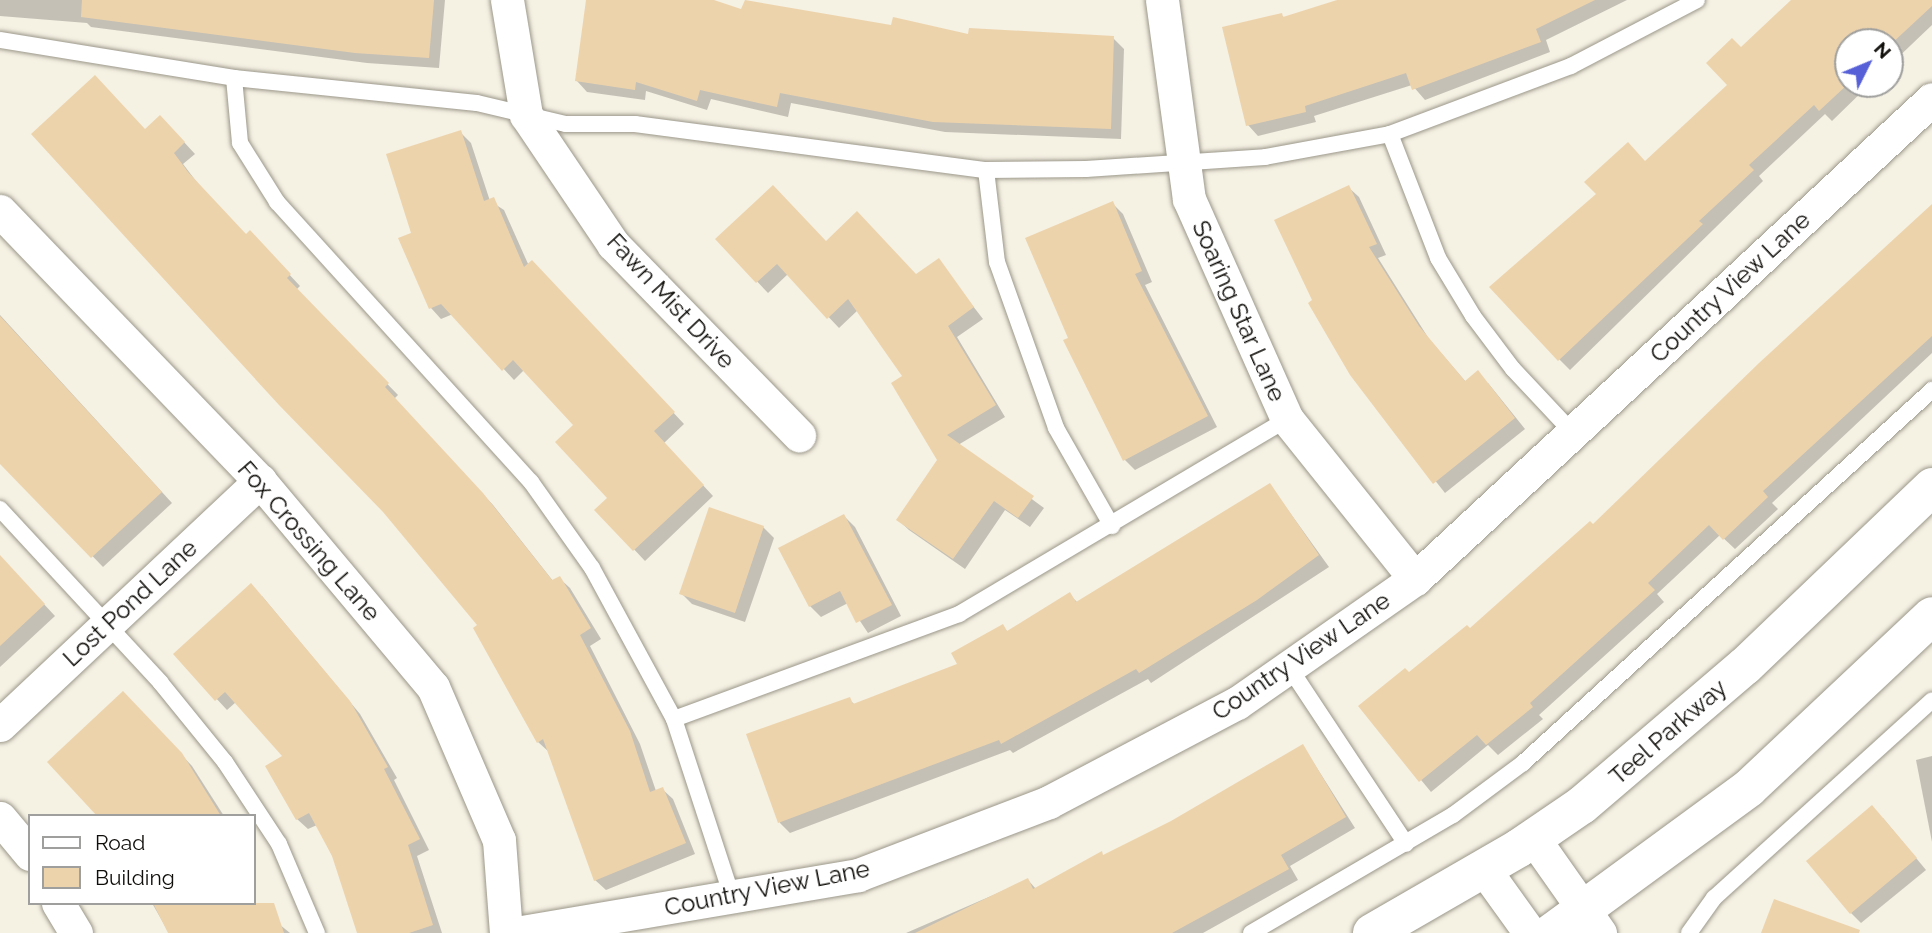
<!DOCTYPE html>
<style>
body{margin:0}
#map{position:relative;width:1932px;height:933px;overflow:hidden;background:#f5f1e3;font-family:Raleway,sans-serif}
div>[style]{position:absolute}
.shadow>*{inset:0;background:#0003}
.building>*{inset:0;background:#edd3ac}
.roads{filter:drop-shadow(0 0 2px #9b978a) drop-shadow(0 0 2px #9b978a)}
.lane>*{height:16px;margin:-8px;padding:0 8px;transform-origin:8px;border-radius:8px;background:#fff}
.street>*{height:33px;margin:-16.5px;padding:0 16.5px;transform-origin:16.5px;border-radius:16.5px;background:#fff}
.secondary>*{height:38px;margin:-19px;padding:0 19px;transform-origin:19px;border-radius:19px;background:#fff}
span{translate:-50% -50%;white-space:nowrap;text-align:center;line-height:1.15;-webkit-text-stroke:5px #fff;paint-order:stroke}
.street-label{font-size:24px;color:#100e0a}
.legend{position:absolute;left:28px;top:814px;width:228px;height:91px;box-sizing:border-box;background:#fff;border:2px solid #9f9f9d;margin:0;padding:9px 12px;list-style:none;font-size:21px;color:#100e0a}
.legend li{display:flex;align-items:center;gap:14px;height:35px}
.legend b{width:35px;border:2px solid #9f9f9d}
.north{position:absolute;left:1834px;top:28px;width:70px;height:70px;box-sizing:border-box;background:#fff;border:2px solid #9f9f9d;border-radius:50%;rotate:47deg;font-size:19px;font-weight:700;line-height:28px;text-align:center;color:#100e0a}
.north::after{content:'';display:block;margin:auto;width:24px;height:32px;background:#5760d7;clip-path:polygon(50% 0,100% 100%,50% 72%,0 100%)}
</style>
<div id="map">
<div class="shadow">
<div style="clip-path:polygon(0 0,445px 0,439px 68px,367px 63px,91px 27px,87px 23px,0 16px)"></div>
<div style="clip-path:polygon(588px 0,708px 0,743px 11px,970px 37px,1113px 38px,1124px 49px,1121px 139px,945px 132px,791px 103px,788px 117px,711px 99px,707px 110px,646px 91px,645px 100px,587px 92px,577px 81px)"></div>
<div style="clip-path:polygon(1343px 0,1627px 0,1546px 40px,1550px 52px,1425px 100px,1412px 85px,1314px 116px,1316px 122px,1258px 136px,1248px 125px,1281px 15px,1285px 18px)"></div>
<div style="clip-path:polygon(1795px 0,1932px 0,1932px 25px,1890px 65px,1890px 42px,1848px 42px,1848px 84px,1870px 84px,1832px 121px,1825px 114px,1759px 176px,1763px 181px,1570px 370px,1559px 359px,1645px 163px,1729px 85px,1741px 49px)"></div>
<div style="clip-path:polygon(171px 128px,195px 154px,183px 164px,199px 185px,246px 236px,260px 243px,300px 286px,296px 290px,398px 395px,394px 399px,493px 505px,553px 581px,559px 578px,570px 588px,601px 639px,590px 646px,640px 744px,656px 791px,662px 789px,673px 799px,695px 854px,606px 890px,595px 880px,549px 752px,538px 742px,480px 626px,146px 131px)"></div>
<div style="clip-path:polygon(460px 132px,471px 143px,490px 201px,504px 210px,529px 266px,543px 273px,684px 424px,664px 443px,713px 496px,645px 561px,597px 510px,610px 498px,575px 425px,524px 370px,514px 380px,453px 314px,441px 319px,431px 308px,413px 234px)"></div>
<div style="clip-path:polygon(1348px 187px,1359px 197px,1386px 255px,1378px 258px,1429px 339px,1466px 382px,1488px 383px,1525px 429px,1445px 493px,1351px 374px,1314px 301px)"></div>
<div style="clip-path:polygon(1112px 203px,1123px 214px,1152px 282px,1145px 285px,1217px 427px,1135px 470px,1125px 460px)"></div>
<div style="clip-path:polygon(1932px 205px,1932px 353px,1772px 503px,1778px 509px,1735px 549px,1720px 535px,1657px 594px,1664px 602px,1539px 715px,1543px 719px,1498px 755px,1488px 745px,1431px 792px,1360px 706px,1470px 631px,1593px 527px)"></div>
<div style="clip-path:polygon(717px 239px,826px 243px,917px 276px,938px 261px,983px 319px,957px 337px,1005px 417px,958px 445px,1044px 508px,1030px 527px,1005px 510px,965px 569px,909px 530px,898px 520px,939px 460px,905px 376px,858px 310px,839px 328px,788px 274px,768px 293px)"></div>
<div style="clip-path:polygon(0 315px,172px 503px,103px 567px,0 460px)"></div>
<div style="clip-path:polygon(1270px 485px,1329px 567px,1151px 683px,1148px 679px,1013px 753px,1010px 750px,790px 833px,780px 823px,749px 735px,849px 699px,855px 705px,959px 665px,1003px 627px,1008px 632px,1070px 595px,1078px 603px)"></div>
<div style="clip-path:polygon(844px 516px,855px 527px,901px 616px,868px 633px,848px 603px,821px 617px,810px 606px)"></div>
<div style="clip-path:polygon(763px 527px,774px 538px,745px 622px,692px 604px,681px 593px)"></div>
<div style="clip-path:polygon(0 566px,15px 573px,55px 616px,0 667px)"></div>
<div style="clip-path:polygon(262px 596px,360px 714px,397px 778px,394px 780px,429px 850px,417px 856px,442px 933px,359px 933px,337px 865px,317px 825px,308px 829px,297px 819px,285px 757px,236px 702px,227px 710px,175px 654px)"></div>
<div style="clip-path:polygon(134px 704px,192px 766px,224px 816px,99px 816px)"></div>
<div style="clip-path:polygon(1303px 746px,1355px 828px,1290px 866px,1298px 880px,1203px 933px,906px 933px,1028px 880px,1036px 889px,1172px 823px)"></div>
<div style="clip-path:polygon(1932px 756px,1932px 842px,1916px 760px)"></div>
<div style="clip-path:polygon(1883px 818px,1926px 870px,1861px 923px,1851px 913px)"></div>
<div style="clip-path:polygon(152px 903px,253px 903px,290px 933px,169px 933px)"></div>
</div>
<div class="building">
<div style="clip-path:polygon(82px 0,434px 0,429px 58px,355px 53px,81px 17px)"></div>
<div style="clip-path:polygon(586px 0,714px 0,741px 9px,745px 0,891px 25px,893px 17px,968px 34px,969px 28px,1114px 36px,1111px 129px,933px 122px,780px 93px,777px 107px,700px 90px,697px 101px,636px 82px,635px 90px,575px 81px)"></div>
<div style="clip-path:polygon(1337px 0,1595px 0,1536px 29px,1541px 42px,1412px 90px,1406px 73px,1305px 106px,1306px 112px,1246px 126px,1222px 27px,1282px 13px,1283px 17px)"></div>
<div style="clip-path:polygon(1791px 0,1932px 0,1932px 6px,1890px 45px,1848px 42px,1848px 84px,1819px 111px,1814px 105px,1749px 165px,1754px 170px,1699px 221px,1703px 224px,1558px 361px,1489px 287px,1596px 194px,1584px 182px,1628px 142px,1645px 161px,1727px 85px,1706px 63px,1732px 38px,1741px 47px)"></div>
<div style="clip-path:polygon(95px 75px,145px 129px,160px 115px,185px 142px,174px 153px,188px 172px,246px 234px,250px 230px,291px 274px,287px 278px,389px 383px,385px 387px,483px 493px,552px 580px,560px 576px,591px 628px,580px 635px,630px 731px,650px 792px,663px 787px,686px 843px,594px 881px,543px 739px,537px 743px,473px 628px,477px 625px,383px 512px,279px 405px,31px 134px)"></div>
<div style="clip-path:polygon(461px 130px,484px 201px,494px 197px,524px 267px,532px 260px,675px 412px,654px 431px,704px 485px,633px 551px,594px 510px,607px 498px,555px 442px,573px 425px,513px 360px,502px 371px,441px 304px,429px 309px,398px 238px,411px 233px,386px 154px)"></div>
<div style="clip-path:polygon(773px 185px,826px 241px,857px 211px,916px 274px,939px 258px,974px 307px,948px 326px,996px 405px,947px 435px,1034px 496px,1018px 518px,994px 501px,953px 559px,896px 520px,937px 460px,891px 383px,902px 376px,848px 299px,827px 319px,777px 264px,756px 283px,715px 239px)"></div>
<div style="clip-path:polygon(1349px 185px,1377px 244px,1369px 247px,1419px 326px,1465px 381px,1478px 370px,1515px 418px,1433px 484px,1350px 375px,1308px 303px,1312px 300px,1274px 220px)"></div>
<div style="clip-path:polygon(1113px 201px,1142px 271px,1135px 274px,1208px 416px,1123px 461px,1063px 340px,1068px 338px,1025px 238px)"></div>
<div style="clip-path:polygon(1932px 204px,1932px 336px,1763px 491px,1768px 497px,1723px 540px,1709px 525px,1648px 583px,1655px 590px,1530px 703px,1533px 707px,1486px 745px,1477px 735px,1419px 782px,1358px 706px,1405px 668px,1409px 672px,1467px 625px,1470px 628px,1590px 521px,1593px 524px,1759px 363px)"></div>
<div style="clip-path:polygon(0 316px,162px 492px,91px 558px,0 464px)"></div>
<div style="clip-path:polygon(1270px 483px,1319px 555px,1257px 600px,1139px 673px,1136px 669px,1001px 744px,999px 740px,778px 823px,746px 734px,850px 697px,853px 704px,957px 664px,951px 653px,1003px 624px,1007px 631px,1070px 592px,1076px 602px)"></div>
<div style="clip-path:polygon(709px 507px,764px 526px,735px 613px,679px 594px)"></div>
<div style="clip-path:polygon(844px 514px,892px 605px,856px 623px,840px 591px,809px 607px,778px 548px)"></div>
<div style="clip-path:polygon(0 555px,45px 604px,0 646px)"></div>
<div style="clip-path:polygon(251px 583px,350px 701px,388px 767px,384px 769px,420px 839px,408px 845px,433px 925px,409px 933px,357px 933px,332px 856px,309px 813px,296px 820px,265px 766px,282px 756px,225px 692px,215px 701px,173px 654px)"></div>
<div style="clip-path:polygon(123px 691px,182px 753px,221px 816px,97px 816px,47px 762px)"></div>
<div style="clip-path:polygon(1303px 744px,1346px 817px,1281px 855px,1289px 869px,1172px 933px,915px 933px,1028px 878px,1033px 889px,1102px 851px,1103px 855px,1171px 821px)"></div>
<div style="clip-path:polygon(1872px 805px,1917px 858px,1850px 914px,1806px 861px)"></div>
<div style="clip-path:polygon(1774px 899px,1860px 930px,1859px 933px,1761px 933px)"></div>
<div style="clip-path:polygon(153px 903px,274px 903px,284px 933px,168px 933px)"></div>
</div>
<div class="roads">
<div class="lane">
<div style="left:0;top:40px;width:237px;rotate:9.2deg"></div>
<div style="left:234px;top:78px;width:244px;rotate:5.9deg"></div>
<div style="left:477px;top:103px;width:91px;rotate:13.3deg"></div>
<div style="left:566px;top:124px;width:69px"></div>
<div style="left:635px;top:124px;width:354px;rotate:7.5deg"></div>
<div style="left:986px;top:170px;width:100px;rotate:-0.6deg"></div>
<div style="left:1086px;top:169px;width:179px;rotate:-3.8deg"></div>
<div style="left:1265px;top:157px;width:127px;rotate:-10.4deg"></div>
<div style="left:1390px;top:134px;width:193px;rotate:-20.6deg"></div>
<div style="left:1571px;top:66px;width:142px;rotate:-27.6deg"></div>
<div style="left:234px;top:78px;width:65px;rotate:84.7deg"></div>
<div style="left:240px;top:143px;width:70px;rotate:57.9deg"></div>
<div style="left:277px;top:202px;width:378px;rotate:47.8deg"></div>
<div style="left:531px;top:482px;width:105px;rotate:54.7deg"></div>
<div style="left:592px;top:568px;width:172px;rotate:61.5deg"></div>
<div style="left:674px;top:719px;width:186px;rotate:71.9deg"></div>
<div style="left:1390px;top:134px;width:133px;rotate:68.8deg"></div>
<div style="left:1438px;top:258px;width:68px;rotate:58.9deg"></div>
<div style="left:1473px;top:316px;width:66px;rotate:53deg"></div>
<div style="left:1513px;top:369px;width:88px;rotate:46.8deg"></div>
<div style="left:986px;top:170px;width:93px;rotate:83.2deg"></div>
<div style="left:997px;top:262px;width:176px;rotate:70.4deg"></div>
<div style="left:1056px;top:428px;width:113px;rotate:60.3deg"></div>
<div style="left:0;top:509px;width:236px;rotate:47.2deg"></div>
<div style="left:160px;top:682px;width:103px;rotate:50.9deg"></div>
<div style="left:225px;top:762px;width:98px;rotate:56.6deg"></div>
<div style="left:279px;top:844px;width:97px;rotate:66.9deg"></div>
<div style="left:1289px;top:667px;width:212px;rotate:56.5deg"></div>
<div style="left:674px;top:719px;width:304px;rotate:-20.2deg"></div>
<div style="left:959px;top:614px;width:382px;rotate:-30.7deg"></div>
<div style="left:1251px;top:933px;width:234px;rotate:-30.3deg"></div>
<div style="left:1453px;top:815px;width:87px;rotate:-36.6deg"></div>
<div style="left:1523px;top:763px;width:554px;rotate:-42.36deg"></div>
<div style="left:1689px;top:933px;width:43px;rotate:-54.5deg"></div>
<div style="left:1714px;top:898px;width:294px;rotate:-42.2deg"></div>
</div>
<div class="street">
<div style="left:507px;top:0;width:117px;rotate:80.6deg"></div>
<div style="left:526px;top:115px;width:156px;rotate:56deg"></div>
<div style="left:613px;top:244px;width:267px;rotate:45.8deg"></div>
<div style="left:1162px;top:0;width:201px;rotate:82.3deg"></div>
<div style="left:1189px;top:199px;width:241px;rotate:66deg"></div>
<div style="left:1287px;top:419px;width:205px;rotate:51.3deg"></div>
<div style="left:0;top:211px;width:375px;rotate:46.1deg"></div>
<div style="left:260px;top:481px;width:269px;rotate:50deg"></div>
<div style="left:433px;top:687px;width:167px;rotate:66.7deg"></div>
<div style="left:499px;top:840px;width:93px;rotate:85.7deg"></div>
<div style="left:0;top:725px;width:357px;rotate:-43.2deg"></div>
<div style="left:0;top:818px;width:47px;rotate:50.2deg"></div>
<div style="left:1534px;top:839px;width:115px;rotate:54.9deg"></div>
<div style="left:1484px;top:869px;width:79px;rotate:54.3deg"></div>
<div style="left:58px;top:903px;width:35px;rotate:59deg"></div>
<div style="left:516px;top:933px;width:347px;rotate:-9.6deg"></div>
<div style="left:858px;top:875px;width:204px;rotate:-20.9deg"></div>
<div style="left:1049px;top:802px;width:212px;rotate:-27.8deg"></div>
<div style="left:1237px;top:703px;width:217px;rotate:-34.9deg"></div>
<div style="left:1415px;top:579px;width:705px;rotate:-42.87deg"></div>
</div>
<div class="secondary">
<div style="left:1372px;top:933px;width:170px;rotate:-30deg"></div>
<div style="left:1519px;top:848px;width:76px;rotate:-34.3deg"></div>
<div style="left:1582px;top:805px;width:214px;rotate:-40.5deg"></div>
<div style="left:1745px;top:666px;width:259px;rotate:-43.7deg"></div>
<div style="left:1551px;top:933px;width:245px;rotate:-36.2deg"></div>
<div style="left:1749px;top:788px;width:251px;rotate:-43.2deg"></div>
</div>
</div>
<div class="street-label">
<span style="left:1730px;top:287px;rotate:-43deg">Country View Lane</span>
<span style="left:671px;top:301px;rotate:47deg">Fawn Mist Drive</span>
<span style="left:1239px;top:311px;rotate:66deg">Soaring Star Lane</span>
<span style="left:309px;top:541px;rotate:49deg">Fox Crossing Lane</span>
<span style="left:130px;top:603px;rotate:-43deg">Lost Pond Lane</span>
<span style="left:1301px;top:656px;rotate:-34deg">Country View Lane</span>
<span style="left:1668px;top:732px;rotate:-41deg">Teel Parkway</span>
<span style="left:767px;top:888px;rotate:-11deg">Country View Lane</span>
</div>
<ul class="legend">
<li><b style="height:9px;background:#fff"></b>Road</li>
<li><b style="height:19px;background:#edd3ac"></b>Building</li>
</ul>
<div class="north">N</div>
</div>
